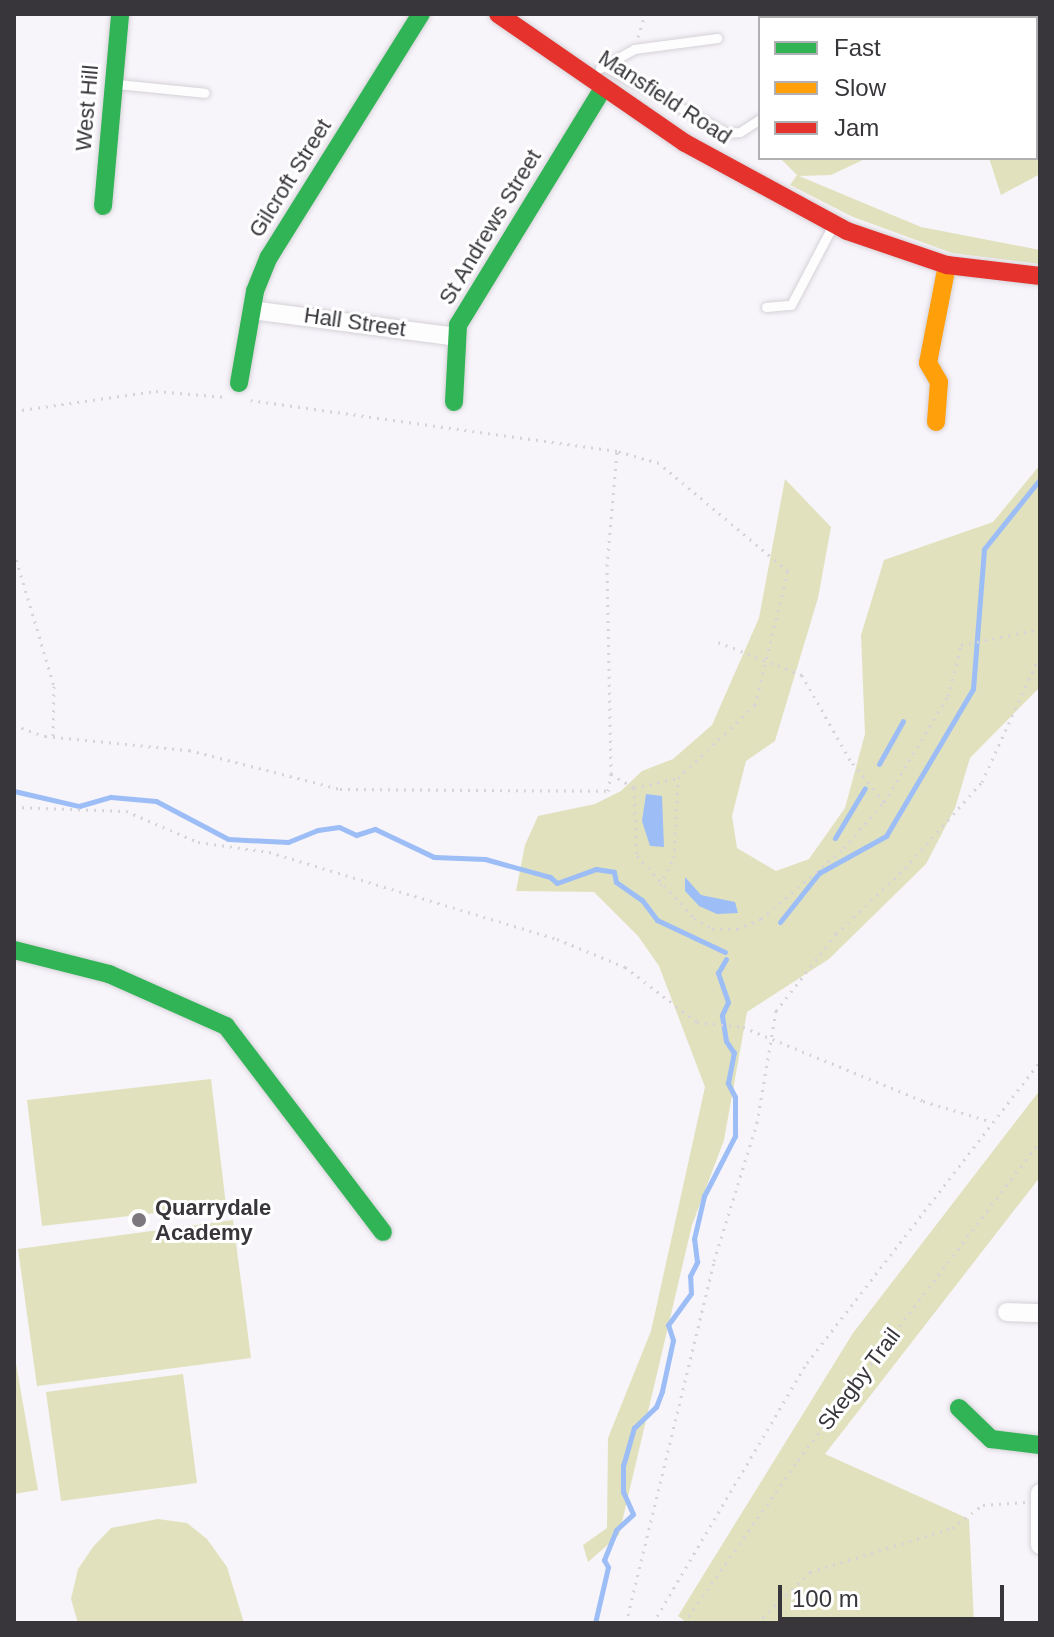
<!DOCTYPE html>
<style>
body{margin:0}
#map{position:relative;width:1054px;height:1637px;overflow:hidden;background:#f7f4fa;font-family:Helvetica,sans-serif}
div>[style]{position:absolute}
.green>*{inset:0;background:#e1e2bd}
.water>*{inset:0;background:#9cbdf6}
.stream>*{height:5px;margin:-2.5px;padding:0 2.5px;transform-origin:2.5px;border-radius:2.5px;background:#9cbdf6}
.path>*{height:3px;margin-top:-1.5px;transform-origin:0;background:repeating-linear-gradient(90deg,#d6d4d7 0 2px,transparent 0 8px)}
.roads{filter:drop-shadow(0 0 2px #d5d2d7) drop-shadow(0 0 2px #d5d2d7)}
.lane>*{height:9px;margin:-4.5px;padding:0 4.5px;transform-origin:4.5px;border-radius:4.5px;background:#fefdfe}
.street>*{height:18px;margin:-9px;padding:0 9px;transform-origin:9px;border-radius:9px;background:#fefdfe}
.fast>*{height:18px;margin:-9px;padding:0 9px;transform-origin:9px;border-radius:9px;background:#30b455}
.slow>*{height:18px;margin:-9px;padding:0 9px;transform-origin:9px;border-radius:9px;background:#ff9f0a}
.jam>*{height:18px;margin:-9px;padding:0 9px;transform-origin:9px;border-radius:9px;background:#e5322d}
.dots>*{width:22px;height:22px;translate:-50% -50%;box-sizing:border-box;border:4px solid #fff;border-radius:50%}
span{translate:-50% -50%;white-space:nowrap;text-align:center;line-height:1.15;-webkit-text-stroke:6px #fff;paint-order:stroke}
.street-label{font-size:22px;color:#39363b}
.poi-label{font-size:22px;color:#39363b;font-weight:700}
.left{translate:0 -50%;text-align:left}
.frame{position:absolute;inset:0;border:16px solid #39363b;pointer-events:none}
.legend{position:absolute;left:758px;top:16px;width:280px;height:144px;box-sizing:border-box;background:#fff;border:2px solid #b0afb1;margin:0;padding:10px 14px;list-style:none;font-size:24px;color:#39363b}
.legend li{display:flex;align-items:center;gap:16px;height:40px}
.legend b{width:40px;border:2px solid #b0afb1}
.scale{position:absolute;left:778px;top:1585px;width:226px;height:36px;box-sizing:border-box;border:4px solid #39363b;border-top:0;padding-left:10px;font-size:24px;line-height:28px;white-space:nowrap;color:#39363b;-webkit-text-stroke:6px #fff;paint-order:stroke}
</style>
<div id="map">
<div class="green">
<div style="clip-path:polygon(862px 14px,1040px 14px,1040px 77px,1036px 78px,1036px 18px,859px 18px)"></div>
<div style="clip-path:polygon(1036px 112px,1040px 174px,1001px 195px,989px 158px,1036px 158px)"></div>
<div style="clip-path:polygon(780px 158px,867px 158px,831px 175px,799px 176px,921px 227px,1040px 250px,1040px 264px,952px 253px,853px 217px,790px 185px,797px 175px)"></div>
<div style="clip-path:polygon(1040px 465px,1040px 687px,970px 758px,955px 808px,926px 864px,829px 959px,747px 1012px,724px 1140px,692px 1225px,619px 1535px,588px 1562px,583px 1545px,607px 1528px,608px 1438px,651px 1331px,705px 1087px,659px 966px,638px 936px,594px 892px,516px 891px,525px 845px,538px 816px,595px 804px,621px 791px,642px 771px,673px 759px,712px 725px,759px 618px,785px 479px,831px 527px,818px 598px,775px 741px,746px 761px,732px 816px,737px 848px,776px 871px,809px 859px,845px 808px,865px 734px,861px 635px,884px 560px,993px 522px)"></div>
<div style="clip-path:polygon(211px 1079px,226px 1205px,42px 1226px,27px 1100px)"></div>
<div style="clip-path:polygon(1040px 1090px,1040px 1177px,825px 1454px,969px 1519px,974px 1623px,687px 1623px,678px 1616px,853px 1333px)"></div>
<div style="clip-path:polygon(233px 1220px,251px 1358px,37px 1386px,18px 1249px)"></div>
<div style="clip-path:polygon(14px 1352px,38px 1490px,14px 1494px)"></div>
<div style="clip-path:polygon(183px 1374px,197px 1483px,61px 1501px,46px 1392px)"></div>
<div style="clip-path:polygon(158px 1519px,187px 1523px,207px 1539px,227px 1567px,244px 1623px,78px 1623px,71px 1599px,78px 1569px,93px 1547px,111px 1528px)"></div>
</div>
<div class="water">
<div style="clip-path:polygon(646px 794px,662px 796px,664px 847px,650px 846px,642px 821px)"></div>
<div style="clip-path:polygon(685px 877px,701px 895px,735px 902px,738px 913px,717px 914px,699px 906px,685px 891px)"></div>
</div>
<div class="stream">
<div style="left:879px;top:764px;width:49px;rotate:-60.8deg"></div>
<div style="left:14px;top:791px;width:67px;rotate:13deg"></div>
<div style="left:79px;top:806px;width:33px;rotate:-16deg"></div>
<div style="left:111px;top:797px;width:45px;rotate:5.1deg"></div>
<div style="left:156px;top:801px;width:81px;rotate:27.8deg"></div>
<div style="left:228px;top:839px;width:60px;rotate:2.9deg"></div>
<div style="left:288px;top:842px;width:32px;rotate:-22deg"></div>
<div style="left:318px;top:830px;width:21px;rotate:-8deg"></div>
<div style="left:339px;top:827px;width:19px;rotate:25deg"></div>
<div style="left:356px;top:835px;width:20px;rotate:-18deg"></div>
<div style="left:375px;top:829px;width:65px;rotate:25.4deg"></div>
<div style="left:434px;top:857px;width:51px;rotate:2.2deg"></div>
<div style="left:485px;top:859px;width:67px;rotate:15.5deg"></div>
<div style="left:550px;top:877px;width:9px;rotate:41deg"></div>
<div style="left:557px;top:883px;width:41px;rotate:-19.7deg"></div>
<div style="left:596px;top:869px;width:18px;rotate:9deg"></div>
<div style="left:614px;top:872px;width:10px;rotate:79deg"></div>
<div style="left:616px;top:882px;width:32px;rotate:35deg"></div>
<div style="left:642px;top:900px;width:25px;rotate:53deg"></div>
<div style="left:657px;top:920px;width:75px;rotate:25.2deg"></div>
<div style="left:835px;top:838px;width:58px;rotate:-59deg"></div>
<div style="left:780px;top:922px;width:63px;rotate:-51.5deg"></div>
<div style="left:819px;top:873px;width:77px;rotate:-28.9deg"></div>
<div style="left:886px;top:836px;width:171px;rotate:-59.4deg"></div>
<div style="left:973px;top:689px;width:140px;rotate:-85.5deg"></div>
<div style="left:984px;top:549px;width:90px;rotate:-51.3deg"></div>
<div style="left:595px;top:1623px;width:57px;rotate:-76.9deg"></div>
<div style="left:608px;top:1567px;width:8px;rotate:-120deg"></div>
<div style="left:604px;top:1560px;width:32px;rotate:-68deg"></div>
<div style="left:616px;top:1530px;width:23px;rotate:-43deg"></div>
<div style="left:633px;top:1514px;width:24px;rotate:-114deg"></div>
<div style="left:623px;top:1492px;width:26px;rotate:-90deg"></div>
<div style="left:623px;top:1466px;width:40px;rotate:-74deg"></div>
<div style="left:634px;top:1428px;width:30px;rotate:-44deg"></div>
<div style="left:656px;top:1407px;width:17px;rotate:-69deg"></div>
<div style="left:662px;top:1391px;width:52px;rotate:-77.8deg"></div>
<div style="left:673px;top:1340px;width:16px;rotate:-108deg"></div>
<div style="left:668px;top:1325px;width:39px;rotate:-54deg"></div>
<div style="left:691px;top:1293px;width:17px;rotate:-93deg"></div>
<div style="left:690px;top:1276px;width:16px;rotate:-63deg"></div>
<div style="left:697px;top:1262px;width:23px;rotate:-97deg"></div>
<div style="left:694px;top:1239px;width:44px;rotate:-76.9deg"></div>
<div style="left:704px;top:1196px;width:68px;rotate:-62.7deg"></div>
<div style="left:735px;top:1136px;width:39px;rotate:-90deg"></div>
<div style="left:735px;top:1097px;width:16px;rotate:-117deg"></div>
<div style="left:728px;top:1083px;width:31px;rotate:-79deg"></div>
<div style="left:734px;top:1053px;width:14px;rotate:-124deg"></div>
<div style="left:726px;top:1041px;width:26px;rotate:-99deg"></div>
<div style="left:722px;top:1015px;width:14px;rotate:-65deg"></div>
<div style="left:728px;top:1002px;width:31px;rotate:-109deg"></div>
<div style="left:718px;top:973px;width:16px;rotate:-60deg"></div>
</div>
<div class="path">
<div style="left:988px;top:14px;width:4px;rotate:63deg"></div>
<div style="left:638px;top:37px;width:24px;rotate:-73deg"></div>
<div style="left:1036px;top:69px;width:4px;rotate:-14deg"></div>
<div style="left:1036px;top:140px;width:10px;rotate:66deg"></div>
<div style="left:14px;top:411px;width:143px;rotate:-8deg"></div>
<div style="left:156px;top:391px;width:70px;rotate:4.9deg"></div>
<div style="left:14px;top:552px;width:140px;rotate:73.4deg"></div>
<div style="left:54px;top:686px;width:51px;rotate:91.1deg"></div>
<div style="left:14px;top:725px;width:33px;rotate:20deg"></div>
<div style="left:45px;top:736px;width:145px;rotate:5.6deg"></div>
<div style="left:189px;top:750px;width:156px;rotate:14.5deg"></div>
<div style="left:340px;top:789px;width:268px;rotate:0.4deg"></div>
<div style="left:608px;top:791px;width:17px;rotate:-80deg"></div>
<div style="left:611px;top:774px;width:27px;rotate:31deg"></div>
<div style="left:634px;top:788px;width:45px;rotate:-12.8deg"></div>
<div style="left:678px;top:778px;width:106px;rotate:-43.5deg"></div>
<div style="left:755px;top:705px;width:138px;rotate:-76.2deg"></div>
<div style="left:788px;top:571px;width:168px;rotate:-140.1deg"></div>
<div style="left:659px;top:463px;width:44px;rotate:-164.1deg"></div>
<div style="left:617px;top:451px;width:372px;rotate:-172.1deg"></div>
<div style="left:611px;top:774px;width:208px;rotate:-91.1deg"></div>
<div style="left:607px;top:566px;width:115px;rotate:-85deg"></div>
<div style="left:634px;top:788px;width:68px;rotate:87.5deg"></div>
<div style="left:637px;top:856px;width:84px;rotate:47.4deg"></div>
<div style="left:694px;top:918px;width:21px;rotate:31deg"></div>
<div style="left:712px;top:929px;width:25px"></div>
<div style="left:737px;top:929px;width:26px;rotate:-23deg"></div>
<div style="left:761px;top:919px;width:109px;rotate:-40.5deg"></div>
<div style="left:844px;top:848px;width:61px;rotate:-49deg"></div>
<div style="left:884px;top:802px;width:54px;rotate:-129deg"></div>
<div style="left:850px;top:760px;width:98px;rotate:-119.5deg"></div>
<div style="left:802px;top:675px;width:90px;rotate:-158.6deg"></div>
<div style="left:884px;top:802px;width:124px;rotate:-58.9deg"></div>
<div style="left:948px;top:696px;width:53px;rotate:-75.7deg"></div>
<div style="left:961px;top:645px;width:81px;rotate:-11.4deg"></div>
<div style="left:14px;top:807px;width:112px;rotate:2deg"></div>
<div style="left:126px;top:811px;width:78px;rotate:23.3deg"></div>
<div style="left:198px;top:842px;width:72px;rotate:8deg"></div>
<div style="left:269px;top:852px;width:301px;rotate:16.8deg"></div>
<div style="left:557px;top:939px;width:74px;rotate:22.4deg"></div>
<div style="left:625px;top:967px;width:91px;rotate:37.4deg"></div>
<div style="left:697px;top:1022px;width:46px;rotate:6.2deg"></div>
<div style="left:743px;top:1027px;width:195px;rotate:22.3deg"></div>
<div style="left:923px;top:1101px;width:72px;rotate:16.9deg"></div>
<div style="left:660px;top:885px;width:30px;rotate:-63deg"></div>
<div style="left:674px;top:858px;width:78px;rotate:-87.1deg"></div>
<div style="left:626px;top:1623px;width:373px;rotate:-76.3deg"></div>
<div style="left:714px;top:1261px;width:145px;rotate:-72.7deg"></div>
<div style="left:757px;top:1123px;width:114px;rotate:-80.4deg"></div>
<div style="left:776px;top:1011px;width:98px;rotate:-52.1deg"></div>
<div style="left:836px;top:934px;width:95px;rotate:-43.7deg"></div>
<div style="left:905px;top:868px;width:115px;rotate:-48.2deg"></div>
<div style="left:982px;top:782px;width:140px;rotate:-65.5deg"></div>
<div style="left:653px;top:1623px;width:302px;rotate:-59.4deg"></div>
<div style="left:807px;top:1363px;width:381px;rotate:-52.3deg"></div>
<div style="left:684px;top:1623px;width:199px;rotate:-55deg"></div>
<div style="left:798px;top:1460px;width:400px;rotate:-52.8deg"></div>
<div style="left:757px;top:1623px;width:74px;rotate:-43.9deg"></div>
<div style="left:810px;top:1572px;width:149px;rotate:-17.2deg"></div>
<div style="left:952px;top:1528px;width:39px;rotate:-37deg"></div>
<div style="left:983px;top:1505px;width:42px;rotate:-4.1deg"></div>
</div>
<div class="roads">
<div class="lane">
<div style="left:604px;top:66px;width:140px;rotate:28.6deg"></div>
<div style="left:727px;top:133px;width:13px;rotate:-4deg"></div>
<div style="left:740px;top:132px;width:24px;rotate:-33deg"></div>
<div style="left:600px;top:68px;width:39px;rotate:-29deg"></div>
<div style="left:634px;top:49px;width:84px;rotate:-7.5deg"></div>
<div style="left:117px;top:84px;width:88px;rotate:5.8deg"></div>
<div style="left:766px;top:307px;width:25px;rotate:-5deg"></div>
<div style="left:791px;top:305px;width:88px;rotate:-62.3deg"></div>
</div>
<div class="street">
<div style="left:252px;top:310px;width:207px;rotate:7.5deg"></div>
<div style="left:1007px;top:1312px;width:33px;rotate:2deg"></div>
<div style="left:1040px;top:1493px;width:52px;rotate:90deg"></div>
</div>
<div class="fast">
<div style="left:103px;top:206px;width:193px;rotate:-84.9deg"></div>
<div style="left:239px;top:383px;width:93px;rotate:-80.1deg"></div>
<div style="left:255px;top:291px;width:37px;rotate:-68deg"></div>
<div style="left:269px;top:257px;width:287px;rotate:-58deg"></div>
<div style="left:454px;top:402px;width:77px;rotate:-87deg"></div>
<div style="left:458px;top:325px;width:278px;rotate:-58.5deg"></div>
<div style="left:14px;top:950px;width:98px;rotate:14.2deg"></div>
<div style="left:109px;top:974px;width:128px;rotate:24deg"></div>
<div style="left:226px;top:1026px;width:259px;rotate:52.7deg"></div>
<div style="left:959px;top:1408px;width:45px;rotate:44.1deg"></div>
<div style="left:991px;top:1439px;width:49px;rotate:7deg"></div>
</div>
<div class="slow">
<div style="left:936px;top:422px;width:40px;rotate:-85.7deg"></div>
<div style="left:939px;top:382px;width:22px;rotate:-120deg"></div>
<div style="left:928px;top:363px;width:100px;rotate:-79deg"></div>
</div>
<div class="jam">
<div style="left:498px;top:14px;width:227px;rotate:34.6deg"></div>
<div style="left:685px;top:143px;width:184px;rotate:28.5deg"></div>
<div style="left:847px;top:231px;width:106px;rotate:18.8deg"></div>
<div style="left:947px;top:265px;width:94px;rotate:6.7deg"></div>
</div>
</div>
<div class="dots">
<div style="left:139px;top:1220px;background:#7c787e"></div>
</div>
<div class="street-label">
<span style="left:665px;top:97px;rotate:33deg">Mansfield Road</span>
<span style="left:87px;top:108px;rotate:-85deg">West Hill</span>
<span style="left:290px;top:178px;rotate:-58deg">Gilcroft Street</span>
<span style="left:490px;top:227px;rotate:-59deg">St Andrews Street</span>
<span style="left:355px;top:322px;rotate:8deg">Hall Street</span>
<span style="left:859px;top:1379px;rotate:-53deg">Skegby Trail</span>
</div>
<div class="poi-label">
<span class="left" style="left:155px;top:1220px">Quarrydale<br>Academy</span>
</div>
<div class="frame"></div>
<ul class="legend">
<li><b style="height:10px;background:#30b455"></b>Fast</li>
<li><b style="height:10px;background:#ff9f0a"></b>Slow</li>
<li><b style="height:10px;background:#e5322d"></b>Jam</li>
</ul>
<div class="scale">100 m</div>
</div>
